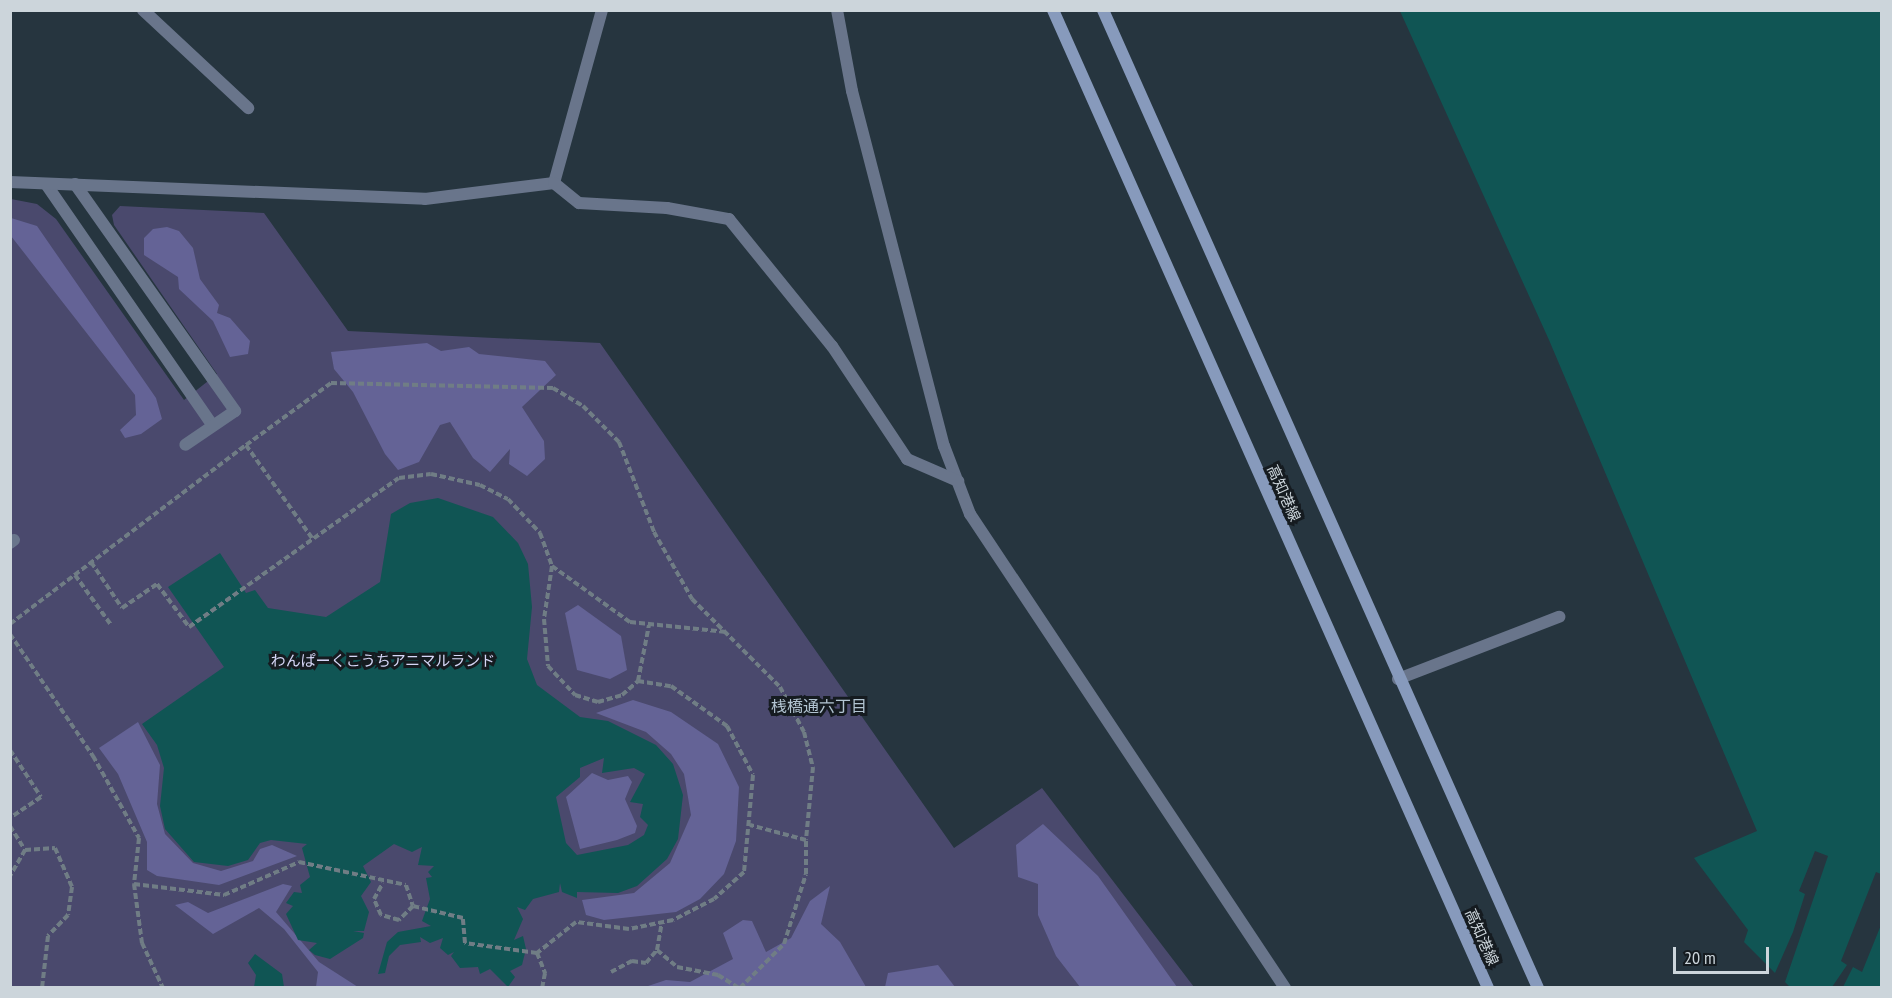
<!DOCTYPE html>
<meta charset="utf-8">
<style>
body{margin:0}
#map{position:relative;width:1892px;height:998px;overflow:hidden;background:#26353f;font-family:"PT Sans Narrow","Noto Sans JP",sans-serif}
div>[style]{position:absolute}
.green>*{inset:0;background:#4a496d}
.forest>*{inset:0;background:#646396}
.water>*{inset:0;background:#105554}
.path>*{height:4px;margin-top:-2px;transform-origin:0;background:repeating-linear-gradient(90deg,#707d85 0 6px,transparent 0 9px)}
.service>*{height:12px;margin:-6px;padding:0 6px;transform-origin:6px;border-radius:6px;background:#69758b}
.minor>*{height:12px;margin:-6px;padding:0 6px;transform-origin:6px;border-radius:6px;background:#69758b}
.secondary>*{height:12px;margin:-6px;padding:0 6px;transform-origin:6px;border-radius:6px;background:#879abc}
span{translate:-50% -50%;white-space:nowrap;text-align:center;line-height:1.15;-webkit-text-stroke:6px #151b20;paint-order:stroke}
.street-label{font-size:15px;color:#ccd5db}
.park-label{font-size:15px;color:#d6d7f7}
.neighbourhood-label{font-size:16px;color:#b2c4d1}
.frame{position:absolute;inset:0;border:12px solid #ccd5db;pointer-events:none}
.scale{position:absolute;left:1673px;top:947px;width:96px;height:27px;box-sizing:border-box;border:3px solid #ccd5db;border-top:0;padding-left:8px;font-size:18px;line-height:21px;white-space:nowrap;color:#ccd5db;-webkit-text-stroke:4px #151b20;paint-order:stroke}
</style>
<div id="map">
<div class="green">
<div style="clip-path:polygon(11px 199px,37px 204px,56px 219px,184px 400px,217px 374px,114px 225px,112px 215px,120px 206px,264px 213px,348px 331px,600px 343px,954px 848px,1042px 788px,1194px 987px,11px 988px)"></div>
</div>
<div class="forest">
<div style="clip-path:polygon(11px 218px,37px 226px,156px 398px,162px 419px,141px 434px,125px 438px,120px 430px,136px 415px,135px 395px,11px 236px)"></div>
<div style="clip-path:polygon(167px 227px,179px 231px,193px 248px,200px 279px,219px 305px,217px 313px,230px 318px,250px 341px,248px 354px,230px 357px,213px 321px,179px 289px,178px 277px,144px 255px,144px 238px,153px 229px)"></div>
<div style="clip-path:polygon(427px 343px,441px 351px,469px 347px,479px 354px,545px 361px,556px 375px,522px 407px,544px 441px,545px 459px,527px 476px,509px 464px,510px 449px,490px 472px,473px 458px,450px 422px,440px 425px,419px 462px,398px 470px,385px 454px,353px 392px,334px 369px,331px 352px)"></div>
<div style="clip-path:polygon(578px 605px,621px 636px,627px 670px,610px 679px,577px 670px,565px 613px)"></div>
<div style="clip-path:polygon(633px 700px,671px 712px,718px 744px,739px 787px,736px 841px,724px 874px,700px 899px,676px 912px,604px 920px,586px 915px,582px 900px,634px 893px,670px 863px,691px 815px,684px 774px,671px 754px,646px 732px,596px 713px)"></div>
<div style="clip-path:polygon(138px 722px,160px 765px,157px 804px,165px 834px,193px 863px,221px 871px,253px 861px,260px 849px,272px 845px,297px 856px,219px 885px,157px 876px,147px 870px,147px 842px,118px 774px,99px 748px)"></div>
<div style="clip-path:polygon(592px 773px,608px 780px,628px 776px,632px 782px,625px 799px,637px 826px,635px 833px,617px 840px,580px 849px,566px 797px)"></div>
<div style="clip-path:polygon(1043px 824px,1098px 876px,1177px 987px,1080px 987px,1056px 956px,1038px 915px,1038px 884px,1018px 877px,1016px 845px)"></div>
<div style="clip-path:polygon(283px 884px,292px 886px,276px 912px,319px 962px,358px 987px,316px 987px,318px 972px,284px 929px,259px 908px,213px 934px,175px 905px,188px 902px,208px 913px)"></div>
<div style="clip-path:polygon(830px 886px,821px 924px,840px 942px,866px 987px,645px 987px,666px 980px,690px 982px,733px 959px,723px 933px,743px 920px,752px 921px,766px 952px,791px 938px,810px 901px)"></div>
<div style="clip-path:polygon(938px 965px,955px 987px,885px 987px,888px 973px)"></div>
</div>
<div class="water">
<div style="clip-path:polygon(1400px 11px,1881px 11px,1881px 874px,1876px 872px,1841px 961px,1847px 965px,1832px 987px,1790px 987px,1785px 982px,1828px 856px,1815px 851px,1799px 891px,1805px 894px,1793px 932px,1775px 973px,1744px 942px,1748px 930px,1694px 858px,1757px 831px,1549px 340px)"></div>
<div style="clip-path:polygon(evenodd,438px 498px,493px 517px,518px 543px,528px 564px,532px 607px,527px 659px,537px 685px,580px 717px,608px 721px,656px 745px,673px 764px,683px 795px,678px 839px,667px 859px,637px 886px,618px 893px,577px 892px,577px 898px,562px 892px,560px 883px,559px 892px,533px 899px,525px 910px,517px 907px,523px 919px,514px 940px,523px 936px,526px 949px,522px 965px,510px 971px,515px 977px,508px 987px,490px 969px,480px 974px,478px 967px,460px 968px,451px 956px,454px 952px,448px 955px,440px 948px,443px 938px,430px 943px,420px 937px,421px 942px,400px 945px,389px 956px,385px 973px,378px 974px,387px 942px,398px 932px,431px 926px,422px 921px,430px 899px,426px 878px,432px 877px,428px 872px,434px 866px,418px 865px,422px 847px,412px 852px,394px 844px,363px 866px,371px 882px,361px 896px,369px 912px,364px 931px,353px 931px,364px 933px,363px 938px,330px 959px,315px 955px,309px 950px,317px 943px,298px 940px,286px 914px,293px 906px,286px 903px,294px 892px,302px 893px,300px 885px,310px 877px,302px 848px,307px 844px,271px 840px,260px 843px,248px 860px,228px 866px,194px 862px,165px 829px,160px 806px,164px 768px,157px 745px,142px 724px,224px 667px,168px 587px,220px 553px,246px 593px,255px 590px,268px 608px,326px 617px,380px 582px,391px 514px,410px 503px,438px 498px,604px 758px,602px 773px,634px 768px,645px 774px,630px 802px,643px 804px,640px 817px,648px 825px,644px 835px,628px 845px,577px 855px,566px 843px,556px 797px,580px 777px,580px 768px,604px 758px)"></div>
<div style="clip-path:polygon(1881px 925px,1881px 987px,1843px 987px,1853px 967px,1862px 972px)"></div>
<div style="clip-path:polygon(255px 954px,282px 974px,284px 987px,254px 987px,256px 975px,248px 963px)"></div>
</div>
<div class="path">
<div style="left:312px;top:538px;width:114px;rotate:-125.4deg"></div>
<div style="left:246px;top:445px;width:105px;rotate:-36.1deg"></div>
<div style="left:331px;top:383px;width:222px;rotate:1.3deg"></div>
<div style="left:553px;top:388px;width:35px;rotate:31deg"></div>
<div style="left:583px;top:406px;width:51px;rotate:45deg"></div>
<div style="left:619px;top:442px;width:97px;rotate:68.7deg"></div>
<div style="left:654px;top:532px;width:77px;rotate:60.4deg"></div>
<div style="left:692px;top:599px;width:124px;rotate:45deg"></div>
<div style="left:780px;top:687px;width:51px;rotate:61.9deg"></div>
<div style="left:804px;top:732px;width:36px;rotate:76deg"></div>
<div style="left:813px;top:767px;width:73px;rotate:95.5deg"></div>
<div style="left:806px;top:840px;width:58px;rotate:-165deg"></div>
<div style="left:91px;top:562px;width:55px;rotate:56deg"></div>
<div style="left:122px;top:608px;width:42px;rotate:-34.4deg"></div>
<div style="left:157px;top:584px;width:54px;rotate:53.3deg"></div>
<div style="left:189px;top:627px;width:257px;rotate:-35.4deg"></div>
<div style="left:399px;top:478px;width:32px;rotate:-7deg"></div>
<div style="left:431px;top:474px;width:50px;rotate:12.7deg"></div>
<div style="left:480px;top:485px;width:31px;rotate:27deg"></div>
<div style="left:508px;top:499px;width:47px;rotate:46.7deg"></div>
<div style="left:540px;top:533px;width:35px;rotate:70deg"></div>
<div style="left:552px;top:566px;width:54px;rotate:98.6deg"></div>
<div style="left:544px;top:619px;width:47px;rotate:85.1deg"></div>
<div style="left:548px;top:666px;width:40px;rotate:47deg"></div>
<div style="left:575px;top:695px;width:24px;rotate:17deg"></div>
<div style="left:598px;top:702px;width:25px;rotate:-16deg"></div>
<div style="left:622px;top:695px;width:21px;rotate:-41deg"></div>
<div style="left:638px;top:681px;width:33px;rotate:9deg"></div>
<div style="left:671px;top:686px;width:69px;rotate:35.5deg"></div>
<div style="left:727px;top:726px;width:55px;rotate:62deg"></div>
<div style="left:753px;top:775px;width:97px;rotate:95.3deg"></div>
<div style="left:744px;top:872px;width:40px;rotate:138deg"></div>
<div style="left:714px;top:899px;width:46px;rotate:152.9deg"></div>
<div style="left:673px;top:920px;width:45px;rotate:168.4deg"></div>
<div style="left:629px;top:929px;width:53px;rotate:-172.5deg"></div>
<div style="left:576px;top:922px;width:50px;rotate:141.5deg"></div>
<div style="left:537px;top:953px;width:73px;rotate:-172.1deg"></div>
<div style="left:465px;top:943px;width:25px;rotate:-95deg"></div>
<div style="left:463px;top:918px;width:51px;rotate:-166.5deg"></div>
<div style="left:413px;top:906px;width:20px;rotate:135deg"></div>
<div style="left:399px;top:920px;width:19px;rotate:-164deg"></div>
<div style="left:381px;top:915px;width:17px;rotate:-114deg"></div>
<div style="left:374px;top:899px;width:18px;rotate:-61deg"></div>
<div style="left:552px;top:566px;width:96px;rotate:35.7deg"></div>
<div style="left:630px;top:622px;width:97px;rotate:5.9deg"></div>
<div style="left:75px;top:575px;width:62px;rotate:54.2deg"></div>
<div style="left:10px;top:624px;width:296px;rotate:-37.2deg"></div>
<div style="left:10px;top:634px;width:148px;rotate:55.8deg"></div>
<div style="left:93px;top:756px;width:94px;rotate:60.7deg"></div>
<div style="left:139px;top:838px;width:46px;rotate:96.2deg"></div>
<div style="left:134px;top:884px;width:60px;rotate:82.3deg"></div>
<div style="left:142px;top:943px;width:50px;rotate:65deg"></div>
<div style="left:638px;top:681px;width:57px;rotate:-78.9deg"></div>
<div style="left:10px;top:750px;width:56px;rotate:56.6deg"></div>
<div style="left:41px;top:797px;width:37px;rotate:146deg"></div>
<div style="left:10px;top:826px;width:28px;rotate:58deg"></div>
<div style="left:25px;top:850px;width:30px;rotate:120deg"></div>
<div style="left:25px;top:850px;width:30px;rotate:-4deg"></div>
<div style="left:55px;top:848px;width:43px;rotate:66.4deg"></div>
<div style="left:72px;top:887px;width:28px;rotate:98deg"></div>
<div style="left:68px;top:915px;width:29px;rotate:134deg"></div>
<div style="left:48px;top:936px;width:52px;rotate:96.6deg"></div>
<div style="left:134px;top:884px;width:91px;rotate:7deg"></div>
<div style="left:224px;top:895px;width:82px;rotate:-23.7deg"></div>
<div style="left:299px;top:862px;width:109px;rotate:12.1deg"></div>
<div style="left:406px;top:885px;width:22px;rotate:72deg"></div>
<div style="left:657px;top:950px;width:26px;rotate:40deg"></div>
<div style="left:677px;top:967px;width:42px;rotate:11deg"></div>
<div style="left:718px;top:975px;width:25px;rotate:32deg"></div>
<div style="left:537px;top:953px;width:22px;rotate:68deg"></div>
<div style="left:545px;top:973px;width:15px;rotate:101deg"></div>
<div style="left:611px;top:972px;width:24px;rotate:-28deg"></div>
<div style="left:632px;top:961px;width:14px;rotate:8deg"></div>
<div style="left:646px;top:963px;width:17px;rotate:-50deg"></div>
<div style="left:657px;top:950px;width:28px;rotate:-80deg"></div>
<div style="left:740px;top:988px;width:62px;rotate:-45deg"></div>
<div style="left:784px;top:944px;width:73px;rotate:-72.6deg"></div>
<div style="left:806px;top:874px;width:34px;rotate:-90deg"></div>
</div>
<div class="service">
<div style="left:46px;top:184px;width:293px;rotate:55.4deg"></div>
<div style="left:75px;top:184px;width:278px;rotate:54.8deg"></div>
<div style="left:235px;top:411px;width:60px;rotate:145.8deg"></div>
<div style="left:10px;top:543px;width:5px;rotate:-37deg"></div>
<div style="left:1398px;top:679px;width:173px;rotate:-21.1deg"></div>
</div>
<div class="minor">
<div style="left:143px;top:10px;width:144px;rotate:43deg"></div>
<div style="left:837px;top:10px;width:82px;rotate:79.5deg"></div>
<div style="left:852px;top:91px;width:367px;rotate:75.5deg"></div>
<div style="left:944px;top:446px;width:73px;rotate:69.1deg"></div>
<div style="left:970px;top:514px;width:569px;rotate:56.39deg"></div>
<div style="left:10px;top:182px;width:415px;rotate:2.3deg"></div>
<div style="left:425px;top:199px;width:130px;rotate:-7.1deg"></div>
<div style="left:554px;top:183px;width:180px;rotate:-74.5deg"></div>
<div style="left:554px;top:183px;width:32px;rotate:39deg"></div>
<div style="left:579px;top:203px;width:88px;rotate:3.3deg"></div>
<div style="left:667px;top:208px;width:63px;rotate:10.1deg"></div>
<div style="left:729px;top:219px;width:164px;rotate:51deg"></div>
<div style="left:832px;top:346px;width:136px;rotate:56.4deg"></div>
<div style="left:907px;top:459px;width:56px;rotate:23.3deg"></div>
</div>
<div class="secondary">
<div style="left:1053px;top:10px;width:1070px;rotate:66.02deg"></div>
<div style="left:1103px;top:10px;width:1070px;rotate:66.02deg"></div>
</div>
<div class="street-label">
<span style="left:1284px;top:493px;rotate:66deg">高知港線</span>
<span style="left:1482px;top:937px;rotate:66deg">高知港線</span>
</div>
<div class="park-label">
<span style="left:383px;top:661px">わんぱーくこうちアニマルランド</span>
</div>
<div class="neighbourhood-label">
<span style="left:819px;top:706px">桟橋通六丁目</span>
</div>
<div class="frame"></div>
<div class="scale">20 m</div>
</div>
